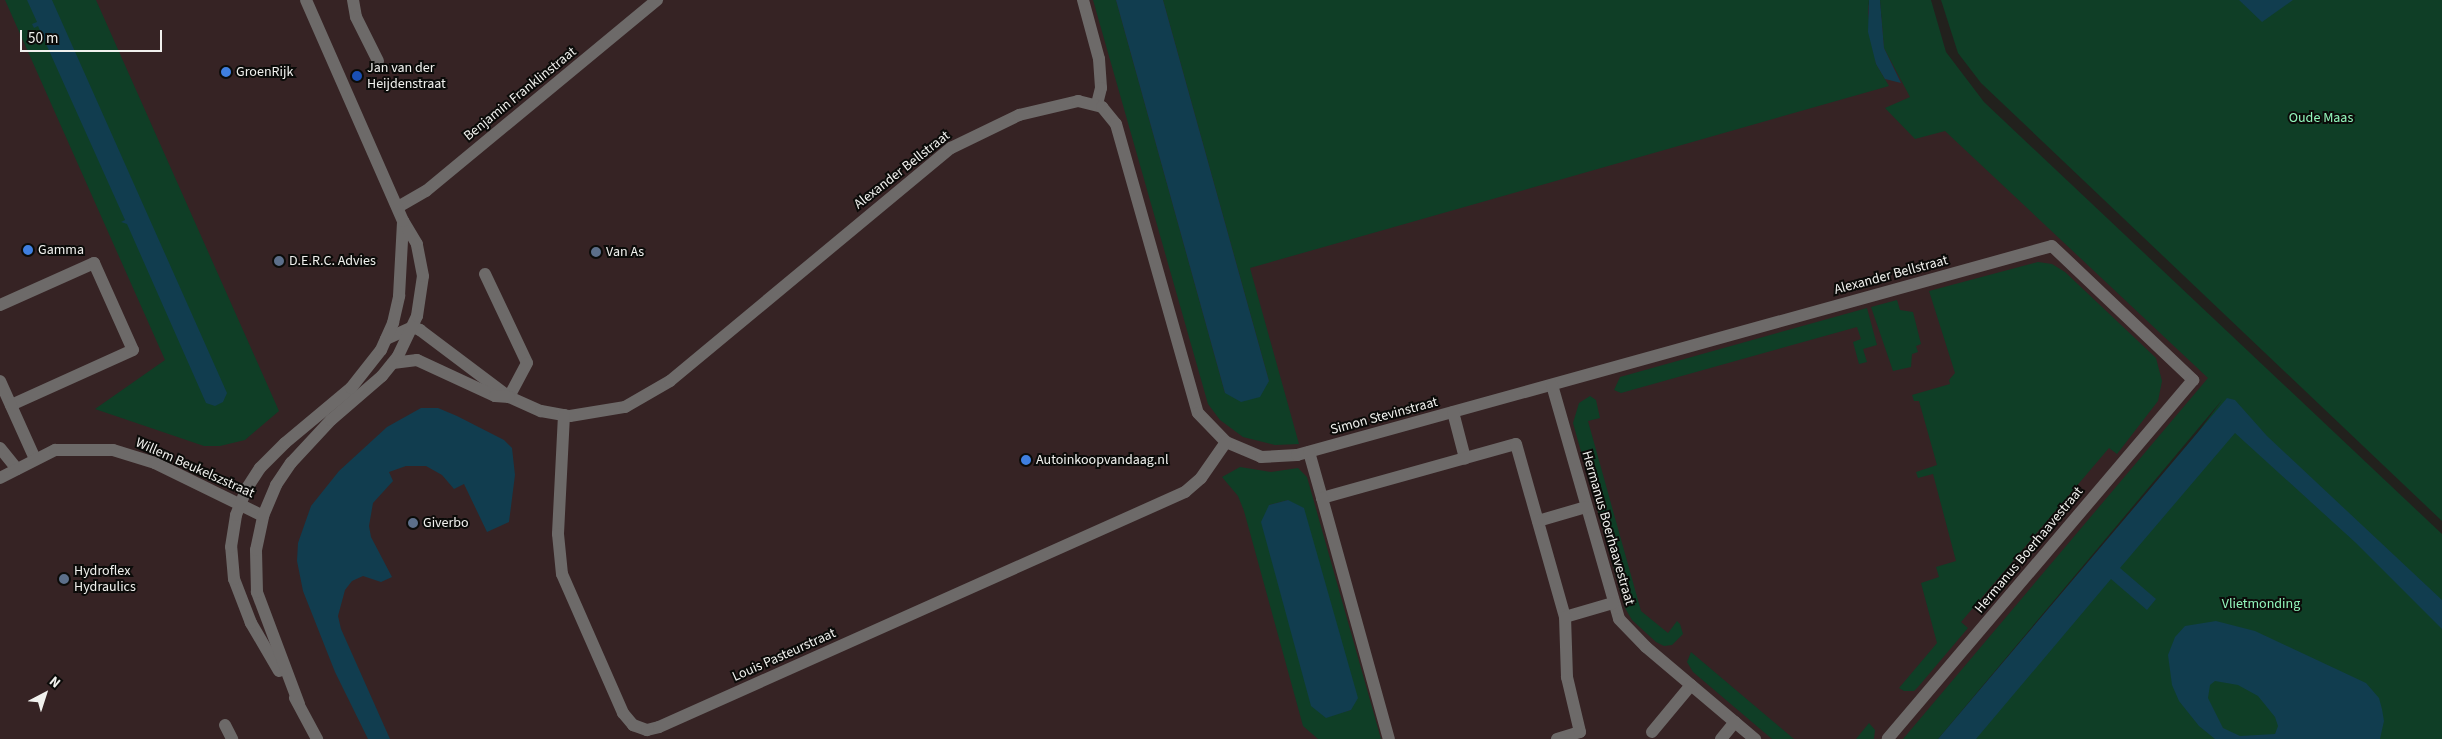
<!DOCTYPE html>
<style>
body{margin:0}
#map{position:relative;width:2442px;height:739px;overflow:hidden;background:#22211d;font-family:"Source Sans 3",sans-serif}
div>[style]{position:absolute}
.industrial>*{inset:0;background:#362324}
.green>*{inset:0;background:#0f3e26}
.water>*{inset:0;background:#113d4f}
.minor>*{height:12px;margin:-6px;padding:0 6px;transform-origin:6px;border-radius:6px;background:#6d6a69}
.dots>*{width:14px;height:14px;translate:-50% -50%;box-sizing:border-box;border:2px solid #0b0b09;border-radius:50%}
span{translate:-50% -50%;white-space:nowrap;text-align:center;line-height:1.15;-webkit-text-stroke:4px #0b0b09;paint-order:stroke}
.poi-label{font-size:14px;color:#f1f1ee}
.left{translate:0 -50%;text-align:left}
.street-label{font-size:14px;color:#f1f1ee}
.park-label{font-size:14px;color:#93f6bc}
.north{position:absolute;left:20px;top:669px;width:50px;height:50px;-webkit-text-stroke:4px #0b0b09;paint-order:stroke;rotate:40deg;font-size:14px;font-weight:700;line-height:20px;text-align:center;color:#f1f1ee}
.north::after{content:'';display:block;margin:auto;width:18px;height:22px;background:#f1f1ee;clip-path:polygon(50% 0,100% 100%,50% 72%,0 100%)}
.scale{position:absolute;left:20px;top:30px;width:142px;height:22px;box-sizing:border-box;border:2px solid #f1f1ee;border-top:0;padding-left:6px;font-size:15px;line-height:18px;white-space:nowrap;color:#f1f1ee;-webkit-text-stroke:4px #0b0b09;paint-order:stroke}
</style>
<div id="map">
<div class="industrial">
<div style="clip-path:polygon(0 0,1864px 0,2235px 375px,1920px 739px,0 739px)"></div>
</div>
<div class="green">
<div style="clip-path:polygon(5px 0,96px 0,279px 411px,245px 440px,220px 446px,204px 446px,95px 409px,165px 360px)"></div>
<div style="clip-path:polygon(1093px 0,1116px 0,1225px 393px,1269px 381px,1163px 0,1869px 0,1868px 13px,1876px 64px,1889px 86px,1250px 268px,1299px 444px,1275px 445px,1243px 437px,1220px 420px,1208px 404px)"></div>
<div style="clip-path:polygon(1880px 0,1931px 0,1946px 52px,1984px 102px,2442px 534px,2442px 739px,1970px 739px,2222px 400px,1938px 739px,1903px 739px,2208px 378px,1945px 131px,1915px 139px,1885px 108px,1910px 97px,1884px 48px)"></div>
<div style="clip-path:polygon(1941px 0,2442px 0,2442px 521px,1981px 83px,1958px 53px)"></div>
<div style="clip-path:polygon(2038px 262px,2052px 264px,2065px 272px,2156px 358px,2162px 381px,2158px 401px,2117px 454px,2109px 448px,1961px 622px,1968px 628px,1918px 687px,1914px 691px,1904px 691px,1899px 688px,1937px 643px,1921px 583px,1939px 577px,1936px 567px,1956px 561px,1933px 474px,1918px 478px,1916px 472px,1937px 465px,1919px 401px,1914px 401px,1912px 395px,1950px 384px,1949px 380px,1955px 373px,1929px 291px)"></div>
<div style="clip-path:polygon(1897px 300px,1900px 310px,1913px 312px,1921px 344px,1916px 346px,1918px 352px,1912px 354px,1911px 367px,1893px 371px,1871px 307px)"></div>
<div style="clip-path:polygon(1867px 308px,1877px 345px,1863px 349px,1867px 362px,1859px 364px,1853px 342px,1861px 339px,1857px 327px,1621px 393px,1614px 390px,1620px 377px)"></div>
<div style="clip-path:polygon(1590px 396px,1596px 400px,1600px 418px,1588px 421px,1641px 611px,1668px 633px,1677px 621px,1680px 624px,1683px 634px,1672px 645px,1664px 646px,1656px 642px,1632px 620px,1625px 608px,1573px 423px,1579px 403px)"></div>
<div style="clip-path:polygon(evenodd,1240px 467px,1271px 472px,1298px 468px,1307px 477px,1381px 739px,1318px 739px,1303px 726px,1244px 511px,1238px 496px,1222px 477px,1240px 467px,1288px 500px,1351px 710px,1326px 717px,1269px 505px,1288px 500px)"></div>
<div style="clip-path:polygon(1691px 652px,1794px 739px,1772px 739px,1693px 672px,1687px 662px)"></div>
<div style="clip-path:polygon(1869px 723px,1875px 730px,1874px 739px,1856px 739px)"></div>
</div>
<div class="water">
<div style="clip-path:polygon(27px 0,52px 0,227px 393px,223px 402px,215px 406px,206px 403px,127px 224px,121px 222px,125px 220px,38px 26px,34px 28px,32px 24px,37px 22px)"></div>
<div style="clip-path:polygon(1116px 0,1163px 0,1269px 381px,1260px 397px,1241px 402px,1225px 393px)"></div>
<div style="clip-path:polygon(1869px 0,1880px 0,1884px 48px,1901px 83px,1885px 79px,1876px 64px,1868px 32px)"></div>
<div style="clip-path:polygon(2239px 0,2293px 0,2262px 22px)"></div>
<div style="clip-path:polygon(2227px 398px,2235px 400px,2267px 436px,2442px 600px,2442px 629px,2356px 543px,2235px 433px,2120px 568px,2156px 599px,2147px 610px,2111px 579px,1976px 739px,1938px 739px)"></div>
<div style="clip-path:polygon(421px 408px,438px 408px,457px 416px,504px 440px,512px 448px,515px 475px,509px 522px,487px 532px,464px 484px,454px 489px,442px 475px,426px 466px,406px 466px,389px 472px,393px 481px,373px 503px,369px 526px,371px 537px,392px 577px,381px 582px,363px 576px,352px 581px,345px 590px,338px 616px,341px 629px,390px 739px,368px 739px,335px 672px,303px 591px,297px 561px,298px 543px,311px 506px,339px 471px,387px 427px)"></div>
<div style="clip-path:polygon(1288px 500px,1304px 508px,1358px 698px,1351px 710px,1326px 718px,1311px 706px,1261px 522px,1269px 505px)"></div>
<div style="clip-path:polygon(evenodd,2216px 621px,2255px 631px,2366px 683px,2379px 698px,2382px 709px,2384px 721px,2380px 739px,2215px 739px,2199px 726px,2179px 701px,2172px 685px,2168px 655px,2175px 637px,2185px 626px,2216px 621px,2215px 681px,2238px 685px,2258px 696px,2275px 717px,2278px 726px,2275px 734px,2240px 736px,2223px 728px,2208px 698px,2210px 685px,2215px 681px)"></div>
</div>
<div class="minor">
<div style="left:353px;top:0;width:17px;rotate:80deg"></div>
<div style="left:356px;top:17px;width:49px;rotate:63.4deg"></div>
<div style="left:1083px;top:0;width:61px;rotate:74.8deg"></div>
<div style="left:1099px;top:59px;width:29px;rotate:86deg"></div>
<div style="left:1101px;top:88px;width:16px;rotate:104deg"></div>
<div style="left:398px;top:207px;width:32px;rotate:-30deg"></div>
<div style="left:426px;top:191px;width:300px;rotate:-39.6deg"></div>
<div style="left:485px;top:274px;width:98px;rotate:64.7deg"></div>
<div style="left:527px;top:363px;width:38px;rotate:118deg"></div>
<div style="left:0;top:305px;width:103px;rotate:-24.1deg"></div>
<div style="left:94px;top:263px;width:95px;rotate:65.9deg"></div>
<div style="left:133px;top:350px;width:134px;rotate:155.7deg"></div>
<div style="left:386px;top:339px;width:30px;rotate:-24deg"></div>
<div style="left:413px;top:327px;width:8px;rotate:23deg"></div>
<div style="left:420px;top:330px;width:111px;rotate:37deg"></div>
<div style="left:509px;top:397px;width:35px;rotate:24deg"></div>
<div style="left:541px;top:411px;width:29px;rotate:10deg"></div>
<div style="left:570px;top:416px;width:56px;rotate:-9.3deg"></div>
<div style="left:625px;top:407px;width:52px;rotate:-30deg"></div>
<div style="left:670px;top:381px;width:365px;rotate:-39.7deg"></div>
<div style="left:951px;top:148px;width:76px;rotate:-25.9deg"></div>
<div style="left:1019px;top:115px;width:61px;rotate:-13.3deg"></div>
<div style="left:1078px;top:101px;width:25px;rotate:14deg"></div>
<div style="left:1102px;top:107px;width:22px;rotate:51deg"></div>
<div style="left:1116px;top:124px;width:300px;rotate:74.2deg"></div>
<div style="left:1198px;top:413px;width:40px;rotate:46deg"></div>
<div style="left:1226px;top:442px;width:38px;rotate:23deg"></div>
<div style="left:1261px;top:457px;width:36px;rotate:-3deg"></div>
<div style="left:1297px;top:455px;width:783px;rotate:-15.47deg"></div>
<div style="left:2052px;top:246px;width:195px;rotate:43.5deg"></div>
<div style="left:2193px;top:380px;width:471px;rotate:130.4deg"></div>
<div style="left:393px;top:363px;width:24px;rotate:-7deg"></div>
<div style="left:417px;top:360px;width:86px;rotate:24.8deg"></div>
<div style="left:495px;top:396px;width:14px;rotate:4deg"></div>
<div style="left:0;top:381px;width:85px;rotate:65.8deg"></div>
<div style="left:1552px;top:385px;width:243px;rotate:74deg"></div>
<div style="left:1619px;top:619px;width:39px;rotate:46deg"></div>
<div style="left:1646px;top:647px;width:143px;rotate:40.2deg"></div>
<div style="left:1453px;top:412px;width:48px;rotate:75.4deg"></div>
<div style="left:564px;top:415px;width:119px;rotate:92.9deg"></div>
<div style="left:558px;top:534px;width:40px;rotate:84.3deg"></div>
<div style="left:562px;top:574px;width:152px;rotate:66.3deg"></div>
<div style="left:623px;top:713px;width:16px;rotate:50deg"></div>
<div style="left:633px;top:725px;width:15px;rotate:20deg"></div>
<div style="left:647px;top:730px;width:12px;rotate:-14deg"></div>
<div style="left:659px;top:727px;width:576px;rotate:-24.07deg"></div>
<div style="left:1185px;top:492px;width:21px;rotate:-41deg"></div>
<div style="left:1201px;top:478px;width:44px;rotate:-55.2deg"></div>
<div style="left:0;top:448px;width:27px;rotate:51deg"></div>
<div style="left:1309px;top:452px;width:48px;rotate:74.2deg"></div>
<div style="left:1322px;top:498px;width:201px;rotate:-15.6deg"></div>
<div style="left:1516px;top:444px;width:180px;rotate:74.2deg"></div>
<div style="left:1565px;top:617px;width:50px;rotate:-16.3deg"></div>
<div style="left:0;top:478px;width:62px;rotate:-27deg"></div>
<div style="left:55px;top:450px;width:58px"></div>
<div style="left:113px;top:450px;width:44px;rotate:17.2deg"></div>
<div style="left:155px;top:463px;width:120px;rotate:26.1deg"></div>
<div style="left:1322px;top:498px;width:250px;rotate:74.5deg"></div>
<div style="left:1538px;top:521px;width:50px;rotate:-16.3deg"></div>
<div style="left:279px;top:671px;width:56px;rotate:-120.3deg"></div>
<div style="left:251px;top:623px;width:47px;rotate:-111.1deg"></div>
<div style="left:234px;top:579px;width:32px;rotate:-95deg"></div>
<div style="left:231px;top:547px;width:32px;rotate:-81deg"></div>
<div style="left:236px;top:515px;width:29px;rotate:-68deg"></div>
<div style="left:247px;top:488px;width:24px;rotate:-57deg"></div>
<div style="left:260px;top:468px;width:35px;rotate:-45deg"></div>
<div style="left:285px;top:443px;width:86px;rotate:-39.8deg"></div>
<div style="left:351px;top:388px;width:48px;rotate:-51.7deg"></div>
<div style="left:381px;top:350px;width:30px;rotate:-66deg"></div>
<div style="left:393px;top:323px;width:28px;rotate:-77deg"></div>
<div style="left:399px;top:296px;width:75px;rotate:-86.9deg"></div>
<div style="left:295px;top:698px;width:47px;rotate:61.8deg"></div>
<div style="left:299px;top:704px;width:120px;rotate:-110.6deg"></div>
<div style="left:257px;top:592px;width:42px;rotate:-91.4deg"></div>
<div style="left:256px;top:550px;width:35px;rotate:-78deg"></div>
<div style="left:263px;top:516px;width:34px;rotate:-67deg"></div>
<div style="left:276px;top:485px;width:27px;rotate:-56deg"></div>
<div style="left:291px;top:463px;width:59px;rotate:-47.1deg"></div>
<div style="left:331px;top:420px;width:67px;rotate:-40.8deg"></div>
<div style="left:382px;top:376px;width:26px;rotate:-51deg"></div>
<div style="left:398px;top:356px;width:44px;rotate:-64.6deg"></div>
<div style="left:417px;top:316px;width:40px;rotate:-81.5deg"></div>
<div style="left:423px;top:276px;width:33px;rotate:-101deg"></div>
<div style="left:417px;top:244px;width:27px;rotate:-121deg"></div>
<div style="left:403px;top:221px;width:241px;rotate:-113.7deg"></div>
<div style="left:225px;top:725px;width:16px;rotate:63deg"></div>
<div style="left:1652px;top:732px;width:61px;rotate:-50.3deg"></div>
<div style="left:1557px;top:739px;width:24px;rotate:-17deg"></div>
<div style="left:1580px;top:732px;width:57px;rotate:-103.3deg"></div>
<div style="left:1567px;top:677px;width:60px;rotate:-91.9deg"></div>
<div style="left:1721px;top:739px;width:22px;rotate:-51deg"></div>
</div>
<div class="dots">
<div style="left:226px;top:72px;background:#3f7fe0"></div>
<div style="left:357px;top:76px;background:#1a4fb4"></div>
<div style="left:28px;top:250px;background:#3f7fe0"></div>
<div style="left:596px;top:252px;background:#5c6f8a"></div>
<div style="left:279px;top:261px;background:#5c6f8a"></div>
<div style="left:1026px;top:460px;background:#3f7fe0"></div>
<div style="left:413px;top:523px;background:#5c6f8a"></div>
<div style="left:64px;top:579px;background:#5c6f8a"></div>
</div>
<div class="poi-label">
<span class="left" style="left:367px;top:76px">Jan van der<br>Heijdenstraat</span>
<span class="left" style="left:236px;top:72px">GroenRijk</span>
<span class="left" style="left:38px;top:250px">Gamma</span>
<span class="left" style="left:606px;top:252px">Van As</span>
<span class="left" style="left:289px;top:261px">D.E.R.C. Advies</span>
<span class="left" style="left:1036px;top:460px">Autoinkoopvandaag.nl</span>
<span class="left" style="left:423px;top:523px">Giverbo</span>
<span class="left" style="left:74px;top:579px">Hydroflex<br>Hydraulics</span>
</div>
<div class="street-label">
<span style="left:520px;top:94px;rotate:-39deg">Benjamin Franklinstraat</span>
<span style="left:902px;top:170px;rotate:-38deg">Alexander Bellstraat</span>
<span style="left:1891px;top:275px;rotate:-15deg">Alexander Bellstraat</span>
<span style="left:1384px;top:416px;rotate:-15deg">Simon Stevinstraat</span>
<span style="left:195px;top:468px;rotate:24deg">Willem Beukelszstraat</span>
<span style="left:1608px;top:528px;rotate:74deg">Hermanus Boerhaavestraat</span>
<span style="left:2029px;top:550px;rotate:-50deg">Hermanus Boerhaavestraat</span>
<span style="left:784px;top:655px;rotate:-24deg">Louis Pasteurstraat</span>
</div>
<div class="park-label">
<span style="left:2321px;top:118px">Oude Maas</span>
<span style="left:2261px;top:604px">Vlietmonding</span>
</div>
<div class="north">N</div>
<div class="scale">50 m</div>
</div>
